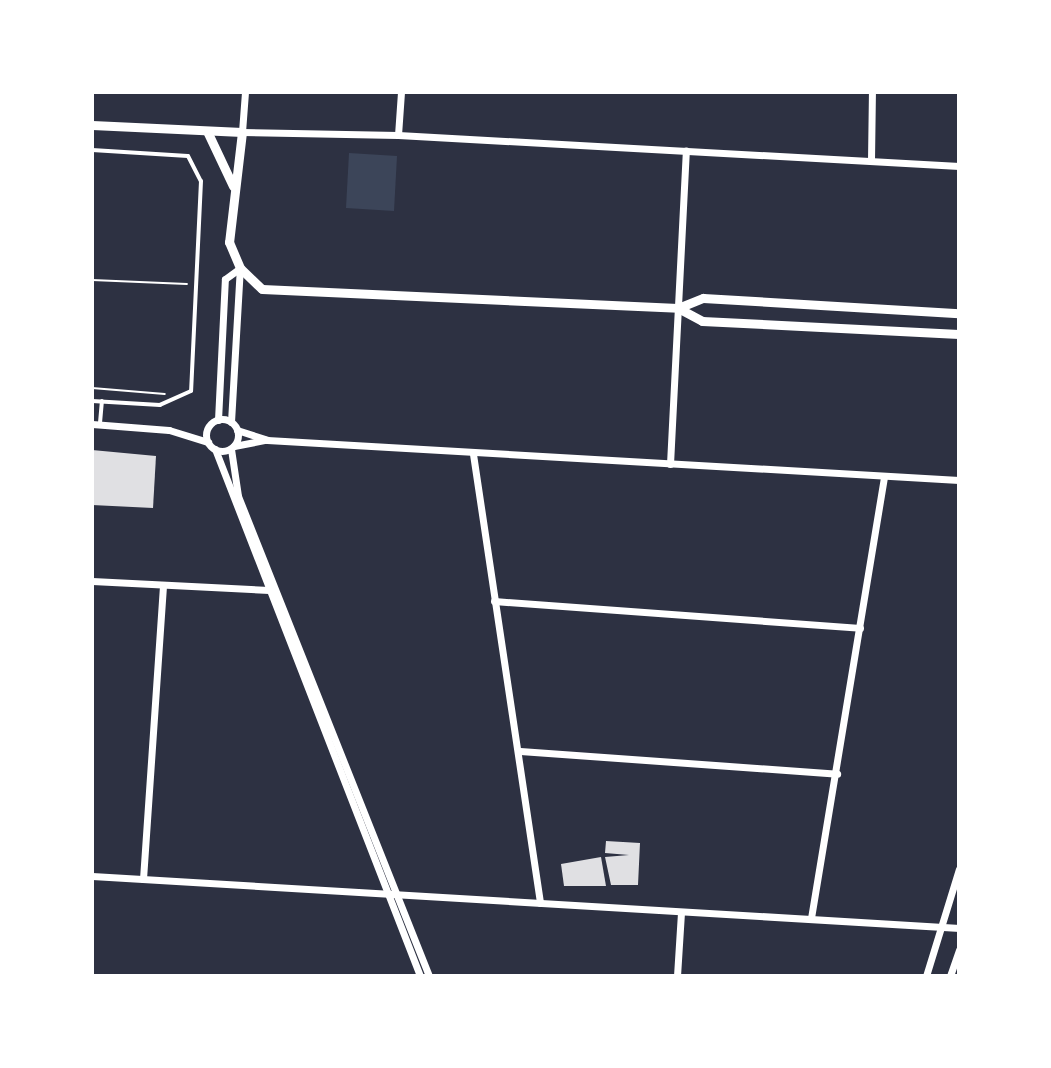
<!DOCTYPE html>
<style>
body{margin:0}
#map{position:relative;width:1051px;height:1068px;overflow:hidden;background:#2d3142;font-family:Arial,sans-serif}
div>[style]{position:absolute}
.green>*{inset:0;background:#3c4559}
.building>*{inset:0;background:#e0e0e3}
.path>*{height:2px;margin:-1px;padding:0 1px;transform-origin:1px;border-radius:1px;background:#fff}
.service>*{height:4px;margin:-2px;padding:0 2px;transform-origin:2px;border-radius:2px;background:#fff}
.minor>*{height:7px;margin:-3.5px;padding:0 3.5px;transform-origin:3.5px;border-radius:3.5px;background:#fff}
.minor>.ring{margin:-3.5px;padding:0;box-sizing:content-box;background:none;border:7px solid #fff;border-radius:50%}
.tertiary>*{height:9px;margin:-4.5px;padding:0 4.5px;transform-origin:4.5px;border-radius:4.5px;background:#fff}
span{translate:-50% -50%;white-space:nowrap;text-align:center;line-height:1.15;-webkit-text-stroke:6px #fff;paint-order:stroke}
.frame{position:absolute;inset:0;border:94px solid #fff;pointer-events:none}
</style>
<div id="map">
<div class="green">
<div style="clip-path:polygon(349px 153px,397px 156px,394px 211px,346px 208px)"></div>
</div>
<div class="building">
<div style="clip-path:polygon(92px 450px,156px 456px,153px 508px,92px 505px)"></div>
<div style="clip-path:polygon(606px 841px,640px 843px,638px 885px,611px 885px,605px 857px,629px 855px,605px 853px)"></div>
<div style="clip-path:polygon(601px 857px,606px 886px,564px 886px,561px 864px)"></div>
</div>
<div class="path">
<div style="left:92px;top:280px;width:95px;rotate:2.4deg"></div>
<div style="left:92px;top:388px;width:73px;rotate:4.7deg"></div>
</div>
<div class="service">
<div style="left:92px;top:150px;width:96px;rotate:3.6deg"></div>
<div style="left:188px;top:156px;width:28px;rotate:63deg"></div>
<div style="left:201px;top:181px;width:210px;rotate:92.7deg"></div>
<div style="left:191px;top:391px;width:34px;rotate:156deg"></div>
<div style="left:160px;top:405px;width:68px;rotate:-176.6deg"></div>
<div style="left:100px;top:423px;width:22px;rotate:-85deg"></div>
</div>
<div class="minor">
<div style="left:245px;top:92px;width:40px;rotate:94.3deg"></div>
<div style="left:242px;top:132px;width:156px;rotate:1.1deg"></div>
<div style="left:398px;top:135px;width:562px;rotate:3.16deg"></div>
<div style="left:398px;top:135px;width:43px;rotate:-86deg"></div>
<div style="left:871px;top:160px;width:68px;rotate:-89.2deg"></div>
<div class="ring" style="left:206px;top:419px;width:25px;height:25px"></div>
<div style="left:218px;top:420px;width:141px;rotate:-87.2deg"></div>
<div style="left:225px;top:279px;width:19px;rotate:-36deg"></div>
<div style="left:231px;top:422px;width:154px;rotate:-86.7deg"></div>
<div style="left:92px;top:424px;width:77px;rotate:4.5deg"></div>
<div style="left:169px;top:430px;width:41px;rotate:17.1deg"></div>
<div style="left:237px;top:430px;width:32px;rotate:18deg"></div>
<div style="left:267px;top:440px;width:693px;rotate:3.31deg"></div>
<div style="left:234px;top:446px;width:32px;rotate:-11deg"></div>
<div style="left:215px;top:449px;width:565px;rotate:68.74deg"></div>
<div style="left:231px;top:449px;width:48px;rotate:81.5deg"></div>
<div style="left:238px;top:496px;width:517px;rotate:68.3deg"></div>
<div style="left:473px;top:454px;width:454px;rotate:81.5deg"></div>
<div style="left:670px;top:464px;width:314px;rotate:-87.1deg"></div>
<div style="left:92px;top:581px;width:177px;rotate:2.9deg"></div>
<div style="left:494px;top:601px;width:367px;rotate:4.2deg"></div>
<div style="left:520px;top:751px;width:318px;rotate:4.1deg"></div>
<div style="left:92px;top:876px;width:869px;rotate:3.43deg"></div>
<div style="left:143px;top:879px;width:294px;rotate:-86.1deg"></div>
<div style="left:811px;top:918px;width:446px;rotate:-80.6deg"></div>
<div style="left:677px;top:976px;width:63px;rotate:-86.4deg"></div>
<div style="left:926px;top:976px;width:112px;rotate:-72.9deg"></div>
<div style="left:950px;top:976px;width:28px;rotate:-71deg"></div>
</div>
<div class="tertiary">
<div style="left:92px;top:125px;width:150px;rotate:2.7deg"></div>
<div style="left:242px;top:132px;width:111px;rotate:96.7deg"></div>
<div style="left:229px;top:242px;width:28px;rotate:67deg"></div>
<div style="left:240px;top:268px;width:30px;rotate:44deg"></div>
<div style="left:262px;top:289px;width:416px;rotate:2.6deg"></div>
<div style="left:678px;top:308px;width:27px;rotate:28deg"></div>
<div style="left:702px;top:321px;width:257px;rotate:2.9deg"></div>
<div style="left:207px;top:131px;width:61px;rotate:64.7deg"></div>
<div style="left:678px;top:308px;width:27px;rotate:-22deg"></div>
<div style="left:703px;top:298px;width:256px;rotate:3.4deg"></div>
</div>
<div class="frame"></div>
</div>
